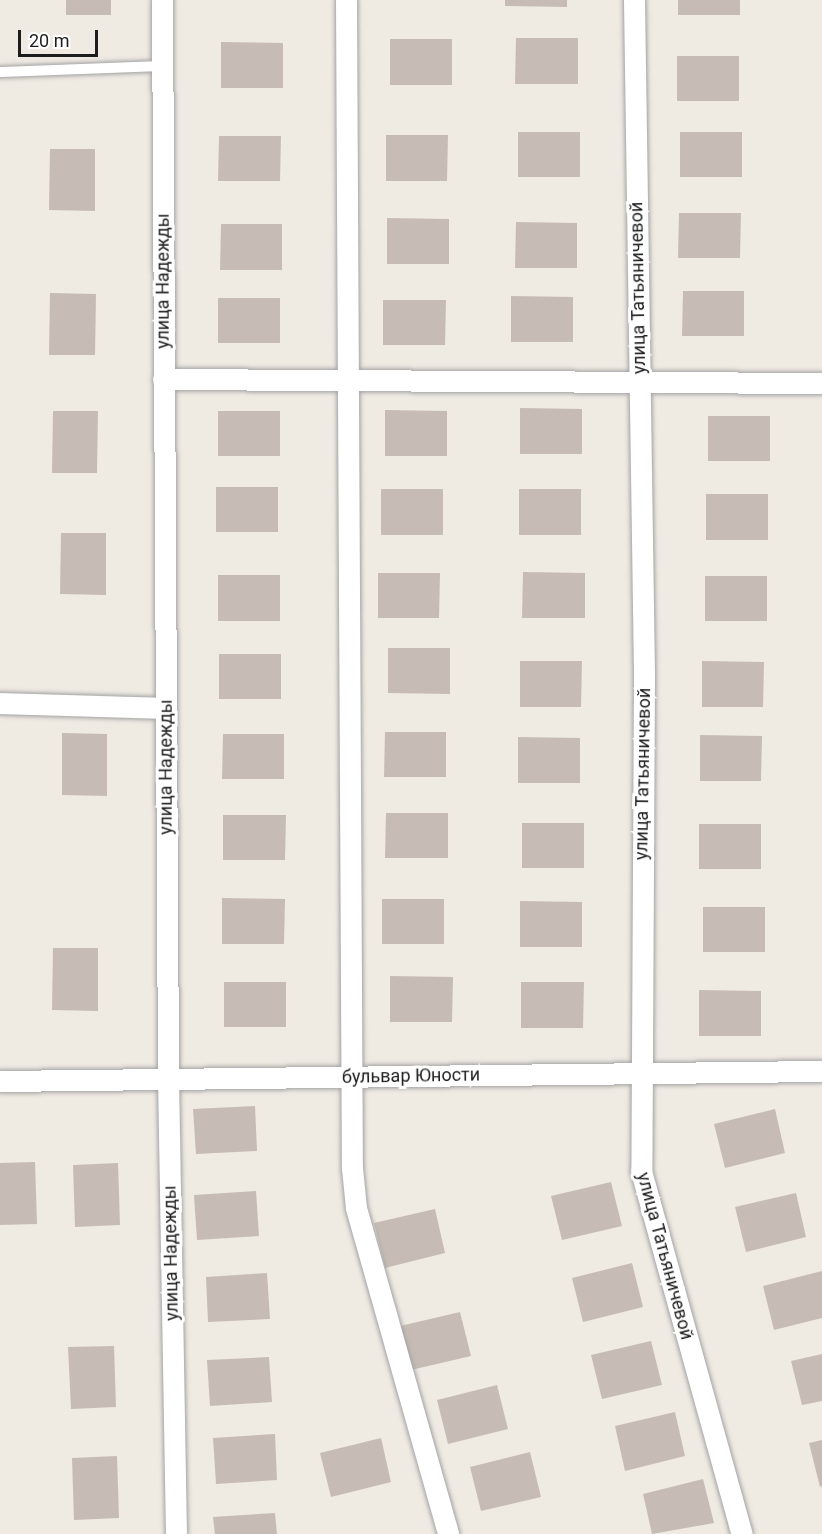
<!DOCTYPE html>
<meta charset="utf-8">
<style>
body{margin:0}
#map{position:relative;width:822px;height:1534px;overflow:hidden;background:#efeae2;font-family:Roboto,sans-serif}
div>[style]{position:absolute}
.building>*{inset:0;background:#c7bcb5}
.roads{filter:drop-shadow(0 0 2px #a4a4a4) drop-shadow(0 0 2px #a4a4a4)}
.service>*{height:10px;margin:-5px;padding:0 5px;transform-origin:5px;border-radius:5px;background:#fff}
.minor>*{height:21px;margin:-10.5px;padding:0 10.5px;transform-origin:10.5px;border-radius:10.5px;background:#fff}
span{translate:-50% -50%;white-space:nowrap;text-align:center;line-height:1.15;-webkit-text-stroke:6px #fff;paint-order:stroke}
.street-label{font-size:18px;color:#1d1d1d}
.scale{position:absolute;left:18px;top:30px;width:80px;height:27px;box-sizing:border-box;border:3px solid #1d1d1d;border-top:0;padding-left:8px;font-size:18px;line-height:21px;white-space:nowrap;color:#1d1d1d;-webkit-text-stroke:4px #fff;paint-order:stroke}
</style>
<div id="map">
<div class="building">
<div style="clip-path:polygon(66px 0,111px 0,111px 15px,66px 15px)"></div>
<div style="clip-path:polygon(505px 0,567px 0,567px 7px,505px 6px)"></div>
<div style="clip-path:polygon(678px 0,740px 0,740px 15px,678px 15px)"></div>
<div style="clip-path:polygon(516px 38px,578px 38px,578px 84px,515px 84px)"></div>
<div style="clip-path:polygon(390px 39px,452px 39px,452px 85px,390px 85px)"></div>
<div style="clip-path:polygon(221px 42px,283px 43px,283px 88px,221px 88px)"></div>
<div style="clip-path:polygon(677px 56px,739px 56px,739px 101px,677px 101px)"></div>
<div style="clip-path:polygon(518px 132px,580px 132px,580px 177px,518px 177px)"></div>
<div style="clip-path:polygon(680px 132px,742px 132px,742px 177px,680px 177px)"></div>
<div style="clip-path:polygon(386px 135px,448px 135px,447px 181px,386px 181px)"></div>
<div style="clip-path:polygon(219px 136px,281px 136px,280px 181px,218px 181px)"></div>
<div style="clip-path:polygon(50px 149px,95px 149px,95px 211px,49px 210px)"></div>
<div style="clip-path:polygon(679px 213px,741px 213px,740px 258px,678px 258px)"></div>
<div style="clip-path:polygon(387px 218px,449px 219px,449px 264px,387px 264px)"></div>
<div style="clip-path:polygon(516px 222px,577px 223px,577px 268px,515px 268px)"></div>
<div style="clip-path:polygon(221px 224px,282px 224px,282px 270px,220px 270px)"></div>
<div style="clip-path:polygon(683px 291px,744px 291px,744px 336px,682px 336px)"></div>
<div style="clip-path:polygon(50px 293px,96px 294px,95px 355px,49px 355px)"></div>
<div style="clip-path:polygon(511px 296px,573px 297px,573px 342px,511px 342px)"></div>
<div style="clip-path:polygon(218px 298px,280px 298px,280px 343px,218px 343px)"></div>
<div style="clip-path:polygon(383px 300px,446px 300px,445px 345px,383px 345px)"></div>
<div style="clip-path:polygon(520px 408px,582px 409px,582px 454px,520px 454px)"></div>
<div style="clip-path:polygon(385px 410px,447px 411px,447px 456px,385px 456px)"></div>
<div style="clip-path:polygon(53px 411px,98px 411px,97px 473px,52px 473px)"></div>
<div style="clip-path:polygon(218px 411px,280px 411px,280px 456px,218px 456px)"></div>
<div style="clip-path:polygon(708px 416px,770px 416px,770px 461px,708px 461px)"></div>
<div style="clip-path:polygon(216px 487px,278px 487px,278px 532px,216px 532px)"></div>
<div style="clip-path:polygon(381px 489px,443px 489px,443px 535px,381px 535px)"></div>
<div style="clip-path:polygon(519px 489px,581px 489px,581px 535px,519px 535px)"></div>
<div style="clip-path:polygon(706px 494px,768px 494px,768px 540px,706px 540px)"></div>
<div style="clip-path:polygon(61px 533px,106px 533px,106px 595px,60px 594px)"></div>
<div style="clip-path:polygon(523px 572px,585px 573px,585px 618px,522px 618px)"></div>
<div style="clip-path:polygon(378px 573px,440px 573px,439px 618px,378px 618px)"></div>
<div style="clip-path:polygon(218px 575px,280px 575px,280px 621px,218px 621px)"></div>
<div style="clip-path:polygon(705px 576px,767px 576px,767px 621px,705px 621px)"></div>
<div style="clip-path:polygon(388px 648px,450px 648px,450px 694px,388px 693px)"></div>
<div style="clip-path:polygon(219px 654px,281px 654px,281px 699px,219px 699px)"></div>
<div style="clip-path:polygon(520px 661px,582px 661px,581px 707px,520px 707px)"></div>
<div style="clip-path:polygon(702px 661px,764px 662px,763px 707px,702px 707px)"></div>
<div style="clip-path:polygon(385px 732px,446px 732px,446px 777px,384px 777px)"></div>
<div style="clip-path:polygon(62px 733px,107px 734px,107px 796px,62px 795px)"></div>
<div style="clip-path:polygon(223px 734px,284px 734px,284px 779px,222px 779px)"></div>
<div style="clip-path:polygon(700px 735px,762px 736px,761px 781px,700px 781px)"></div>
<div style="clip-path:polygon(518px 737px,580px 738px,580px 783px,518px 783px)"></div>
<div style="clip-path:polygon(386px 813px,448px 813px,448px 858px,385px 858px)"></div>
<div style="clip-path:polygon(223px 815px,286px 815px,285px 860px,223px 860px)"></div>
<div style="clip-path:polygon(522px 823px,584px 823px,584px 868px,522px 868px)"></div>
<div style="clip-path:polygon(699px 824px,761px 824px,761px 869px,699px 869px)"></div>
<div style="clip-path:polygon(222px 898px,285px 899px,284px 944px,222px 944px)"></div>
<div style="clip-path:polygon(382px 899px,444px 899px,444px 944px,382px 944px)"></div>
<div style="clip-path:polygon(520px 901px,582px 902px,582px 947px,520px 947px)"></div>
<div style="clip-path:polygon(703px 907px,765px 907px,765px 952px,703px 952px)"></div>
<div style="clip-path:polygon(53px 948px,98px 948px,98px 1011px,52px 1010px)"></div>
<div style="clip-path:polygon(390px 976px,453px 977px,452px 1022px,390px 1022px)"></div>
<div style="clip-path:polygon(224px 982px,286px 982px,286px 1027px,224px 1027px)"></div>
<div style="clip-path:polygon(521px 982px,584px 982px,583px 1028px,521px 1028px)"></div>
<div style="clip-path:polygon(699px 990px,761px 991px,761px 1036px,699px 1036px)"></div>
<div style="clip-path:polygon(255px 1106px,257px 1151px,196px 1154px,193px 1109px)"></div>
<div style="clip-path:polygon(775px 1109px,785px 1153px,725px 1168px,714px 1124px)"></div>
<div style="clip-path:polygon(35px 1162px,37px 1224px,0 1225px,0 1163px)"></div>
<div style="clip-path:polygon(118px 1163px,120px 1225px,75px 1227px,73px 1165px)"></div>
<div style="clip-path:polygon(611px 1182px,622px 1226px,562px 1240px,551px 1196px)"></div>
<div style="clip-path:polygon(256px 1191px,259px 1236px,197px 1240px,194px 1195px)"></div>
<div style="clip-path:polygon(796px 1193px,806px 1237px,746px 1252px,735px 1207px)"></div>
<div style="clip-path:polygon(435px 1209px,445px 1253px,385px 1268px,374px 1223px)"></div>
<div style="clip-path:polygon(632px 1263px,643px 1307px,583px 1322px,572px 1278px)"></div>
<div style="clip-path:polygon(822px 1271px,822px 1318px,774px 1330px,763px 1286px)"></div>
<div style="clip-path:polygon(267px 1273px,270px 1319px,208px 1322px,206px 1277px)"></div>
<div style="clip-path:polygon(460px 1312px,471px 1356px,411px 1370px,400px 1326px)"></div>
<div style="clip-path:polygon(651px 1341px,662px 1385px,602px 1399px,591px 1355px)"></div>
<div style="clip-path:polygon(114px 1346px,116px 1407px,71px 1409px,68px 1347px)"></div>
<div style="clip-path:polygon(822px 1354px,822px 1401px,802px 1405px,791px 1361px)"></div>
<div style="clip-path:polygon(269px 1357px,272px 1402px,210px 1406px,207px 1360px)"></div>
<div style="clip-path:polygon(497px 1385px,508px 1429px,448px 1444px,437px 1400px)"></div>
<div style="clip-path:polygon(675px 1412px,685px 1456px,625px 1471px,615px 1426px)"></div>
<div style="clip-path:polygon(275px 1434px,277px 1480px,216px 1484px,213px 1438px)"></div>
<div style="clip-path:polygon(381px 1438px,391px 1482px,331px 1497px,320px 1453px)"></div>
<div style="clip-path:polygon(822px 1440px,822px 1486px,820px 1487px,809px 1443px)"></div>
<div style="clip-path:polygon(530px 1452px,541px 1497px,481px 1511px,470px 1467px)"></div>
<div style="clip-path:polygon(117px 1456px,119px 1518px,74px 1520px,72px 1458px)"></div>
<div style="clip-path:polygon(703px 1479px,714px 1523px,652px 1534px,643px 1494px)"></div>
<div style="clip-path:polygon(275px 1513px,277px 1534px,215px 1534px,213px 1517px)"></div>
</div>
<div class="roads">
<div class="service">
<div style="left:0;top:72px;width:163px;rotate:-2.1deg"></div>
</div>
<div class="minor">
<div style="left:162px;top:0;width:1077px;rotate:89.68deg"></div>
<div style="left:168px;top:1077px;width:457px;rotate:89deg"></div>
<div style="left:346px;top:0;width:1168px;rotate:89.71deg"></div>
<div style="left:352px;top:1168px;width:40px;rotate:84.3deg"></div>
<div style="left:356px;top:1208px;width:339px;rotate:74.2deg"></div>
<div style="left:634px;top:0;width:674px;rotate:89.15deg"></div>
<div style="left:644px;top:674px;width:497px;rotate:90.3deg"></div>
<div style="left:641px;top:1171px;width:377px;rotate:74.5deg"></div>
<div style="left:163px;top:379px;width:659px;rotate:0.35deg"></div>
<div style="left:0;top:703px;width:165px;rotate:1.7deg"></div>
<div style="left:0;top:1081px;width:822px;rotate:-0.7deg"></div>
</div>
</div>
<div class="street-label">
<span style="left:163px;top:281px;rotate:-90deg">улица Надежды</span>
<span style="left:638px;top:288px;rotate:-91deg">улица Татьяничевой</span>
<span style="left:166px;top:767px;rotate:-90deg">улица Надежды</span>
<span style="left:643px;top:774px;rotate:-89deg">улица Татьяничевой</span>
<span style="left:411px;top:1076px;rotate:-1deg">бульвар Юности</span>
<span style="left:171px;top:1253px;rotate:-91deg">улица Надежды</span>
<span style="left:665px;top:1256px;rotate:75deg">улица Татьяничевой</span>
</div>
<div class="scale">20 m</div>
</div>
